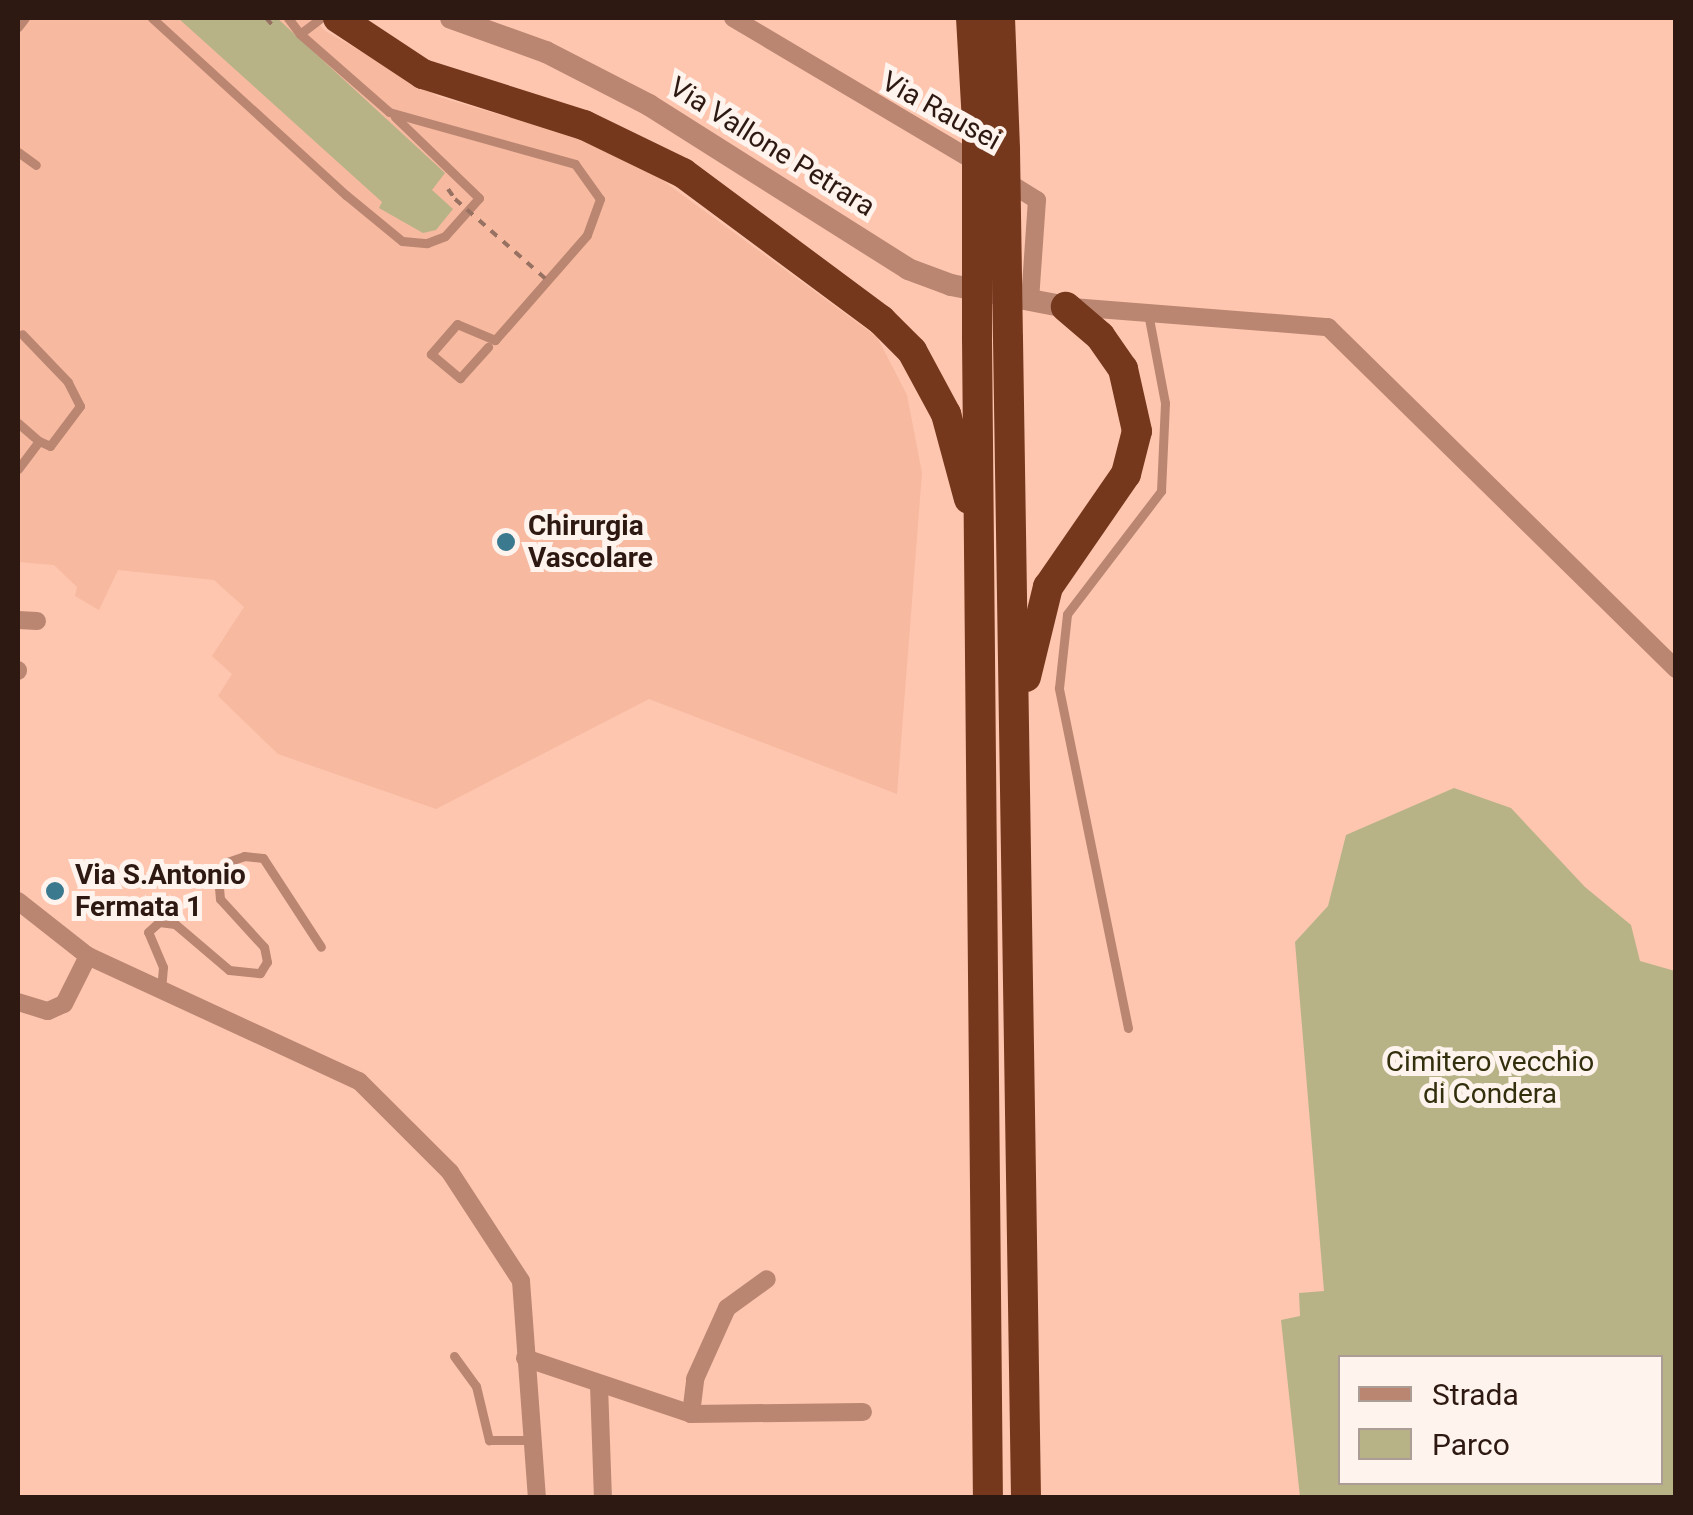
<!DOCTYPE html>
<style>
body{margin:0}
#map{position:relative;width:1693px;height:1515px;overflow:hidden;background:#fec6af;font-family:Roboto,sans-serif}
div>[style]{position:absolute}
.built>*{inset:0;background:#f7b99f}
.green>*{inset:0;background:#b7b387}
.path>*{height:4px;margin-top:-2px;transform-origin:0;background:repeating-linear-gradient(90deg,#977161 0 8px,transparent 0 16px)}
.service>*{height:9px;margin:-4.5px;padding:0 4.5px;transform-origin:4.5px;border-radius:4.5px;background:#ba8671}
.minor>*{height:18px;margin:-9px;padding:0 9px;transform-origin:9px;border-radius:9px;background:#ba8671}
.tertiary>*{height:22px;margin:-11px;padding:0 11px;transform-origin:11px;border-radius:11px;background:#ba8671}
.motorway>*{height:30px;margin:-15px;padding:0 15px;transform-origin:15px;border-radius:15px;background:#76381d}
.path-bridge>*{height:4px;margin-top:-2px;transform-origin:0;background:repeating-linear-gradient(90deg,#977161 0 8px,transparent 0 16px)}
.motorway-bridge>*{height:30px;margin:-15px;padding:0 15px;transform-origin:15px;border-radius:15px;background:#76381d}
.dots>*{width:28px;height:28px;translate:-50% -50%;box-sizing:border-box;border:5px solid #fff3ee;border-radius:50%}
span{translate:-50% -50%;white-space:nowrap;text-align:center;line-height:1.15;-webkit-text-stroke:10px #fff3ee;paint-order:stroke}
.street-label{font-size:28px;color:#2d1911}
.poi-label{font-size:28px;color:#2d1911;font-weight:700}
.left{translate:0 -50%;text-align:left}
.park-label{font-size:28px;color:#322f0d}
.frame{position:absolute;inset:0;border:20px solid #2d1911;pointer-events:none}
.legend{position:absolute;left:1338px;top:1355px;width:325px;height:130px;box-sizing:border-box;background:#fff3ee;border:2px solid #ab9c96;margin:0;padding:12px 18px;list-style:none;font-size:30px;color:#2d1911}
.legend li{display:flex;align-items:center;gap:20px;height:50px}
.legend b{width:50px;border:2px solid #ab9c96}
</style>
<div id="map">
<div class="built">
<div style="clip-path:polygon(18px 18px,314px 18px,324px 30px,439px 97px,621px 150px,877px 337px,907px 395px,922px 473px,897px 794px,649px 699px,436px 809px,278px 754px,218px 696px,232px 674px,212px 656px,244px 607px,214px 580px,118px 570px,99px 610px,75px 596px,77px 587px,54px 565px,18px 562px)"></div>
</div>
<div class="green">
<div style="clip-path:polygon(178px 18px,277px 18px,445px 173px,432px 190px,453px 209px,436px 230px,423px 233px,379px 208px,382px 202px)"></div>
<div style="clip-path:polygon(evenodd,1454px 788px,1511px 808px,1585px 887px,1631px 925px,1640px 961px,1675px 971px,1675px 1497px,1300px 1497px,1281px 1320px,1300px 1316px,1299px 1293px,1324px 1291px,1295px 942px,1328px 906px,1346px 835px,1454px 788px,1340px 1358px,1660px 1358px,1660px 1482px,1340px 1482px,1340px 1358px)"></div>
</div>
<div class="path">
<div style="left:266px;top:18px;width:13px;rotate:48deg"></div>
<div style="left:448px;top:189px;width:12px;rotate:55deg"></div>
</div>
<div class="service">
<div style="left:152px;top:18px;width:263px;rotate:42.4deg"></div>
<div style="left:346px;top:195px;width:72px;rotate:39.4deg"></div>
<div style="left:402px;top:241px;width:25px;rotate:5deg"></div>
<div style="left:427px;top:243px;width:19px;rotate:-21deg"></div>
<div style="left:445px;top:236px;width:51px;rotate:-48.2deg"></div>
<div style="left:479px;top:198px;width:117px;rotate:-136deg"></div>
<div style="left:288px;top:18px;width:20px;rotate:53deg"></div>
<div style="left:321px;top:18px;width:26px;rotate:143deg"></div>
<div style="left:300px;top:34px;width:118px;rotate:41.2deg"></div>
<div style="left:389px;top:112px;width:193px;rotate:15.6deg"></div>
<div style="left:575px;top:164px;width:43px;rotate:54.5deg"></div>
<div style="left:600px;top:199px;width:38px;rotate:110deg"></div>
<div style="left:587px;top:235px;width:140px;rotate:131.2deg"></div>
<div style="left:495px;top:340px;width:41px;rotate:-157.2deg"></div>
<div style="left:457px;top:324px;width:40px;rotate:131deg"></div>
<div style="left:431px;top:354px;width:38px;rotate:40deg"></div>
<div style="left:460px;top:378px;width:42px;rotate:-47.9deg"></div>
<div style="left:18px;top:27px;width:11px;rotate:-52deg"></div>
<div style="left:18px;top:152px;width:22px;rotate:36deg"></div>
<div style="left:18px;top:423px;width:28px;rotate:41deg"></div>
<div style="left:18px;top:469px;width:35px;rotate:-53deg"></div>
<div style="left:39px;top:441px;width:12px;rotate:24deg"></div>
<div style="left:50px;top:446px;width:50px;rotate:-53.1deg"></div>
<div style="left:80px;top:406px;width:27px;rotate:-117deg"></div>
<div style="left:68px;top:382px;width:66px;rotate:-133.8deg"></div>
<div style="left:161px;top:990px;width:23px;rotate:-85deg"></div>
<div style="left:163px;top:967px;width:38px;rotate:-113deg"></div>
<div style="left:148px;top:932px;width:15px;rotate:-42deg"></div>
<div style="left:159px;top:922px;width:16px;rotate:7deg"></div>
<div style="left:175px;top:924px;width:71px;rotate:40.4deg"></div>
<div style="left:229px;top:970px;width:31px;rotate:6deg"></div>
<div style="left:260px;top:973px;width:13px;rotate:-58deg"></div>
<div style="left:267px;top:962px;width:15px;rotate:-101deg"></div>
<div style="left:264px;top:947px;width:65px;rotate:-132.5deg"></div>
<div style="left:220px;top:899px;width:22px;rotate:-95deg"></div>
<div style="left:218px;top:877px;width:17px;rotate:-59deg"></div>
<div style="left:227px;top:862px;width:18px;rotate:-19deg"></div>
<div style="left:244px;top:856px;width:19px;rotate:6deg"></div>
<div style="left:263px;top:858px;width:106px;rotate:56.9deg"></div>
<div style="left:1128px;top:1028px;width:347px;rotate:-101.5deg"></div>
<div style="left:1059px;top:688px;width:74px;rotate:-83.8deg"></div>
<div style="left:1067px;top:614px;width:155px;rotate:-52.6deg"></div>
<div style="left:1161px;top:491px;width:88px;rotate:-87.4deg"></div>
<div style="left:1165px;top:403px;width:92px;rotate:-100.7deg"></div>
<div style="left:454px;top:1356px;width:37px;rotate:54deg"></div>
<div style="left:476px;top:1386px;width:56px;rotate:76.5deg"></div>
<div style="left:489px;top:1440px;width:43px"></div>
</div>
<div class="minor">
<div style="left:733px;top:18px;width:288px;rotate:30.7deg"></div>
<div style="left:1003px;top:179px;width:40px;rotate:32deg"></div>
<div style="left:1037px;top:200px;width:99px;rotate:94deg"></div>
<div style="left:1072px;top:307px;width:257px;rotate:4.5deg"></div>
<div style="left:1328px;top:327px;width:488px;rotate:44.5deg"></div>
<div style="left:18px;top:620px;width:19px;rotate:3deg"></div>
<div style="left:18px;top:670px;width:1px;rotate:90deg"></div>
<div style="left:18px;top:901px;width:89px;rotate:38.2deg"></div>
<div style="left:88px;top:956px;width:298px;rotate:24.8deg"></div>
<div style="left:359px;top:1081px;width:129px;rotate:45deg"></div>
<div style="left:450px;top:1172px;width:130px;rotate:56.9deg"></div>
<div style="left:521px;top:1281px;width:218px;rotate:85.8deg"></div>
<div style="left:18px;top:1002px;width:31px;rotate:17deg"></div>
<div style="left:48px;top:1011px;width:17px;rotate:-24deg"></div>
<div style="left:64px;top:1004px;width:54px;rotate:-63.4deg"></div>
<div style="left:525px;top:1358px;width:175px;rotate:18.6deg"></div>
<div style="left:691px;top:1414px;width:172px;rotate:-0.7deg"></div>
<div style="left:599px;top:1385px;width:113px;rotate:88deg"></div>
<div style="left:691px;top:1414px;width:35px;rotate:-83deg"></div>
<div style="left:695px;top:1379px;width:78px;rotate:-65.7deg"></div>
<div style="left:727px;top:1308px;width:49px;rotate:-35.9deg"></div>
</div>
<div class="tertiary">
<div style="left:451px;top:18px;width:101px;rotate:19.7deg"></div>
<div style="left:546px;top:52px;width:116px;rotate:27.2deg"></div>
<div style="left:649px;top:105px;width:307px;rotate:32.3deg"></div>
<div style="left:908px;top:269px;width:46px;rotate:20.4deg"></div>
<div style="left:951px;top:285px;width:117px;rotate:10.8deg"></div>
</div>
<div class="motorway">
<div style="left:338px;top:18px;width:102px;rotate:33.4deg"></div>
<div style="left:423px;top:74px;width:169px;rotate:17.6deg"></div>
<div style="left:584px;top:125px;width:110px;rotate:25.9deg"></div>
<div style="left:683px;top:173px;width:247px;rotate:36.6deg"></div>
<div style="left:881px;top:320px;width:44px;rotate:45deg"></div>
<div style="left:912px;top:351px;width:72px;rotate:61.6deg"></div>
<div style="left:946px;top:414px;width:88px;rotate:74.9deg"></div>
<div style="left:971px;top:18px;width:104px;rotate:86.7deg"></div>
<div style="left:1000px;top:18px;width:132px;rotate:87.8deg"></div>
<div style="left:977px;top:338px;width:1160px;rotate:89.46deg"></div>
<div style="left:1008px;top:339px;width:1159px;rotate:89.11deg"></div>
<div style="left:1026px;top:677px;width:93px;rotate:-76.3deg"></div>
<div style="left:1048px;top:587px;width:137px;rotate:-55.4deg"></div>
<div style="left:1126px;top:474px;width:44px;rotate:-75.7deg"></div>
<div style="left:1137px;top:431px;width:64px;rotate:-102.7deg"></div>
<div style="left:1123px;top:369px;width:40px;rotate:-124.9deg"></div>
<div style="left:1100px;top:336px;width:45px;rotate:-139.5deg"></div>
</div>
<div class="path-bridge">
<div style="left:455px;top:199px;width:123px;rotate:41.4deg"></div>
</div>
<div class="motorway-bridge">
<div style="left:977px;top:122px;width:216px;rotate:90deg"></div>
<div style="left:1005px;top:150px;width:189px;rotate:89.1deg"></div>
</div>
<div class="dots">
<div style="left:506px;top:542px;background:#3b798e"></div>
<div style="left:55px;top:891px;background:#3b798e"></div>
</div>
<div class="street-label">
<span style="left:941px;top:111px;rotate:29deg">Via Rausei</span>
<span style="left:772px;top:147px;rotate:32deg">Via Vallone Petrara</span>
</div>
<div class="poi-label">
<span class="left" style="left:528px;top:542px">Chirurgia<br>Vascolare</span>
<span class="left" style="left:75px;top:891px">Via S.Antonio<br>Fermata 1</span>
</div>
<div class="park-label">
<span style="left:1490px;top:1078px">Cimitero vecchio<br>di Condera</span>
</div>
<div class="frame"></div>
<ul class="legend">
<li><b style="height:12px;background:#ba8671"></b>Strada</li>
<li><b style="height:28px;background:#b7b387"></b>Parco</li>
</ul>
</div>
